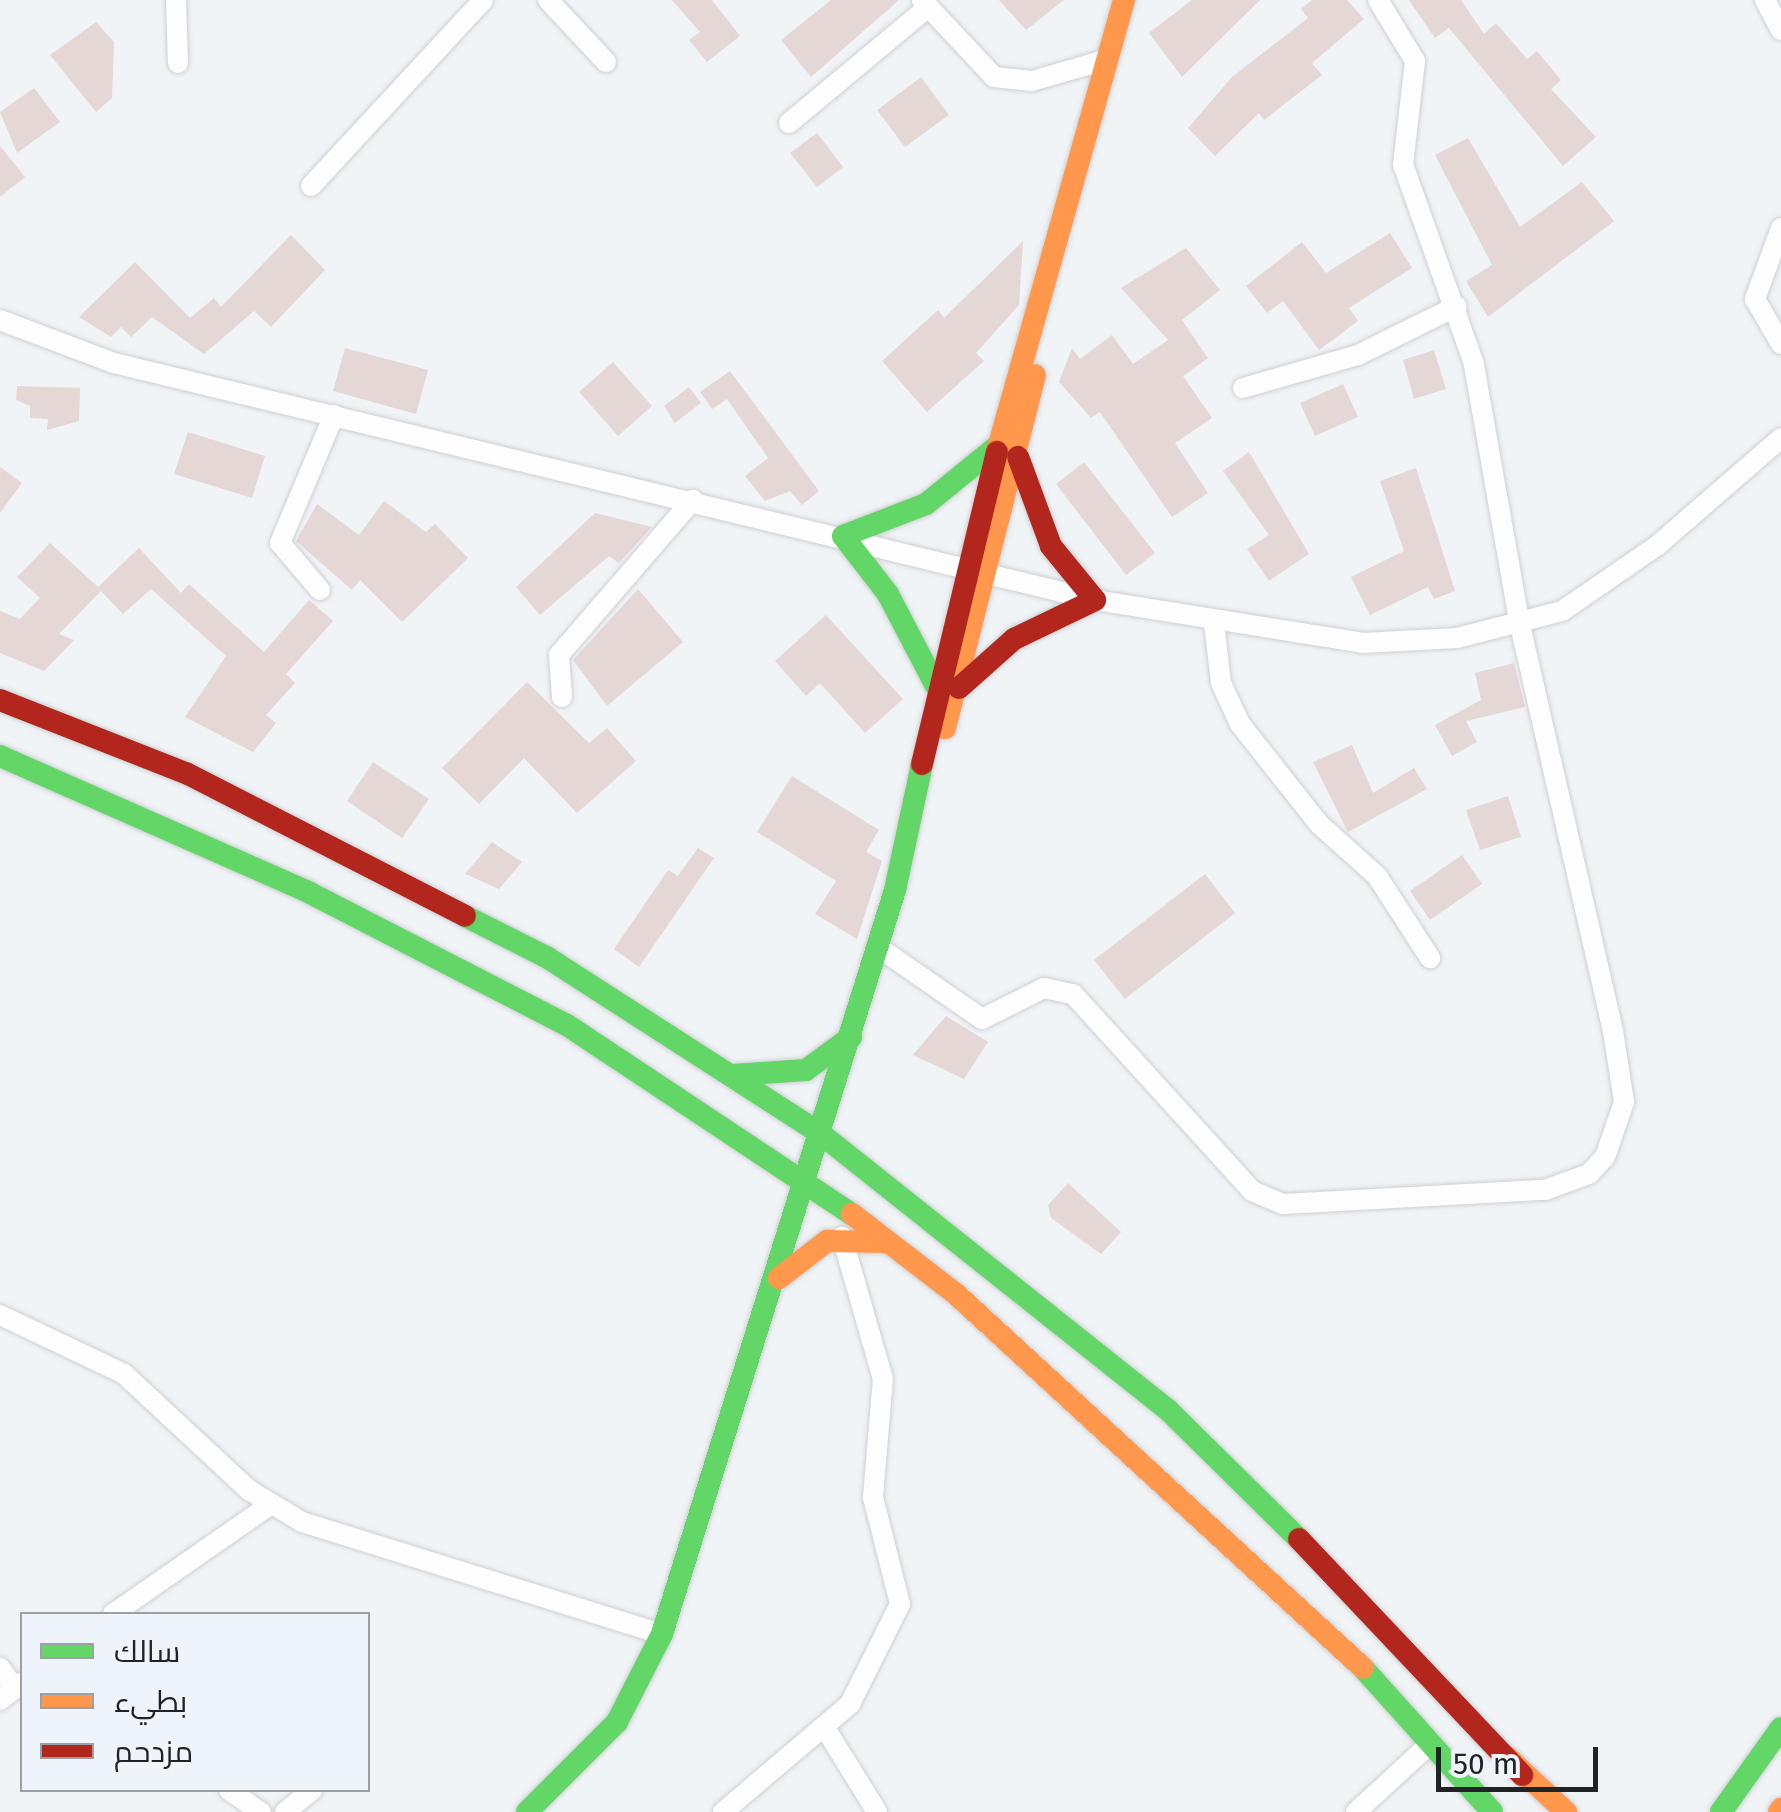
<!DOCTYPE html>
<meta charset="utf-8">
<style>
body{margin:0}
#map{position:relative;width:1781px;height:1812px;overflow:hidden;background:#f1f4f7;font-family:"Fira Sans",Cairo,sans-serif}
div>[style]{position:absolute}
.building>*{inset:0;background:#e4d7d5}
.roads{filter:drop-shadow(0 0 2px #ced0d3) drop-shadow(0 0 2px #ced0d3)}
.street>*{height:20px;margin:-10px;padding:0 10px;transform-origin:10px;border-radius:10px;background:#fdfdfe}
.fast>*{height:22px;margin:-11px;padding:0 11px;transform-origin:11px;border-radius:11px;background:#63d668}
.slow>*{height:22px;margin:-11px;padding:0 11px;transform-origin:11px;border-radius:11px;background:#ff974d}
.jam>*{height:22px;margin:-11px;padding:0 11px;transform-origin:11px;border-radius:11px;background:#b3261e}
span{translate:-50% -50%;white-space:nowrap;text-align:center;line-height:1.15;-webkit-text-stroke:9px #eef4fa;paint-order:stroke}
.legend{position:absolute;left:20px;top:1612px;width:350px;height:180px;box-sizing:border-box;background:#eef4fa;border:2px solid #9ca0a5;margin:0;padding:12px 18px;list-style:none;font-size:30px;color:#202225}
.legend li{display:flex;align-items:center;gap:20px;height:50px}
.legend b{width:50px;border:2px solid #9ca0a5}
.scale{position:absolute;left:1436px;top:1747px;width:162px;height:45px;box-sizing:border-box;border:5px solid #202225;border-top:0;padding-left:12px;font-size:30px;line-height:35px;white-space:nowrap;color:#202225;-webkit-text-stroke:8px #eef4fa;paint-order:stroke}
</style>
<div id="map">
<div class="building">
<div style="clip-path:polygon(672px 0,712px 0,740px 36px,707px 62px,689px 40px,700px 32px)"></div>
<div style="clip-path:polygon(831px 0,899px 0,811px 77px,781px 40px)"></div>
<div style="clip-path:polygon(999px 0,1064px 0,1026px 30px)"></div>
<div style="clip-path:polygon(1192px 0,1260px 0,1182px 77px,1149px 33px)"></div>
<div style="clip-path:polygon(1312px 0,1347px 0,1364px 19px,1312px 63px,1322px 75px,1264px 120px,1259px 113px,1215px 156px,1188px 128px,1232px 77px,1308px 18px,1301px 9px)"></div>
<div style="clip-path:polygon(1409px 0,1461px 0,1484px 34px,1496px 23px,1527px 59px,1537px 51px,1561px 80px,1551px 89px,1596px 137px,1563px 166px,1449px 28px,1435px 38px)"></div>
<div style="clip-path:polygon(96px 22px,114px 42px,112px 98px,96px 112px,50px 55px)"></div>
<div style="clip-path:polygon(921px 77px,949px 115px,905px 147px,877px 110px)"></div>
<div style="clip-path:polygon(34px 88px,60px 122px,17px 153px,0 112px)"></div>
<div style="clip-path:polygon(817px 133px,843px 167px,817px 187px,790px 153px)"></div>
<div style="clip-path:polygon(1468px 138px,1520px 227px,1582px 182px,1614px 221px,1488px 317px,1466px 281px,1492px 265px,1435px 155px)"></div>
<div style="clip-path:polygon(0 146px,25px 177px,0 197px)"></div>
<div style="clip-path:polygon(1390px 233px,1412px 268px,1349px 308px,1358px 321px,1319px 350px,1283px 301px,1267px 313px,1246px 286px,1302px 242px,1326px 273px)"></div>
<div style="clip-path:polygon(291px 235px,325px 270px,271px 327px,254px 311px,204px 354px,152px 317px,131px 337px,121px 327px,111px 337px,79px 317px,135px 262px,190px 318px,214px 298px,221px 307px)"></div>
<div style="clip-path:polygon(1023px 241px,1019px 305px,976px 353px,984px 361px,927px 412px,882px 361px,938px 310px,944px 318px)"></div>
<div style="clip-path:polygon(1186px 248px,1220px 290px,1182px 320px,1208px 358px,1183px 376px,1212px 418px,1175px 443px,1208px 493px,1172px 517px,1100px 412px,1091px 418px,1059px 382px,1072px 348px,1080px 359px,1112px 335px,1133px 364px,1168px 340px,1121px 288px)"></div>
<div style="clip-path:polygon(345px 348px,428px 370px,416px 414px,333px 391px)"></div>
<div style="clip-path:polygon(1434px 350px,1446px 389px,1414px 399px,1403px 360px)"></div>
<div style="clip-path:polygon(613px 362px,652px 406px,618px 436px,579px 392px)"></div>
<div style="clip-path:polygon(730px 371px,819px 491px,802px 505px,790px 491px,765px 501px,745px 476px,768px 458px,727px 399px,712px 409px,700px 392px)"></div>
<div style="clip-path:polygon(1343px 384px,1358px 417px,1315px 436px,1300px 403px)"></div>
<div style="clip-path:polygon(17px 386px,80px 388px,79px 421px,47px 430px,48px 419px,30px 418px,30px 406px,16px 400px)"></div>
<div style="clip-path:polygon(689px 387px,701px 403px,675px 423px,664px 406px)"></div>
<div style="clip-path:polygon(188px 432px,265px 456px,252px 498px,174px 474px)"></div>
<div style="clip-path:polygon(1249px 452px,1309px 554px,1269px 581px,1247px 549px,1269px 535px,1223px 471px)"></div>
<div style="clip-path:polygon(1084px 462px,1155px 553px,1126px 575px,1056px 484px)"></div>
<div style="clip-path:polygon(0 467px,22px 483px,0 513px)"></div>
<div style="clip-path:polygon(1416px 468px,1455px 591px,1434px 599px,1428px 587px,1370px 615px,1351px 577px,1404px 551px,1380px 481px)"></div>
<div style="clip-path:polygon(384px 501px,426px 532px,435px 524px,468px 558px,402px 622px,360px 580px,352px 590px,296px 541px,317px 504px,359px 535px)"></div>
<div style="clip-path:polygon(595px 513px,652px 527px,619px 563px,609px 556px,540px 615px,516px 587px)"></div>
<div style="clip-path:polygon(50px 543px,98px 587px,139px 548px,181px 593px,189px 584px,264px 652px,309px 600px,333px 621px,286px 674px,295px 683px,266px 715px,276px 723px,253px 752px,185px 717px,226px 656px,151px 589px,123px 614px,101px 591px,59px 634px,74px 640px,44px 671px,0 653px,0 611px,20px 619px,40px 598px,17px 577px)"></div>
<div style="clip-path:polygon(638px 589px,683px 642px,607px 706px,573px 660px)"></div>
<div style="clip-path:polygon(826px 615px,903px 699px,865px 733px,820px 683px,806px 696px,775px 661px)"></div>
<div style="clip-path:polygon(1514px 663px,1525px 707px,1466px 721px,1477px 742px,1452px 756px,1435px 725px,1481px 700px,1475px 673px)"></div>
<div style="clip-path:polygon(527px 682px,589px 743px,607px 728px,636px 761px,577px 813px,524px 758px,479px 804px,442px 768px)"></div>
<div style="clip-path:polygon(1352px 745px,1373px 793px,1414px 768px,1427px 789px,1348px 832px,1313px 762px)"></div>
<div style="clip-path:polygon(373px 762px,429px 799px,402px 838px,347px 801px)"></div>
<div style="clip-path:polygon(792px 776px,879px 830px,866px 852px,882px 861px,857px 939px,815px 914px,836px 881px,757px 832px)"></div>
<div style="clip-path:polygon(1508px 796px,1521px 837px,1480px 850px,1466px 810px)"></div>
<div style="clip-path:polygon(492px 842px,522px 862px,499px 889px,465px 874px)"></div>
<div style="clip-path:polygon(698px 848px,714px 858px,639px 967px,614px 949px,668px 870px,678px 876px)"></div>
<div style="clip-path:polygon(1462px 855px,1482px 884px,1430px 920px,1410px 891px)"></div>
<div style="clip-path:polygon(1205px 874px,1235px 913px,1125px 999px,1094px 960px)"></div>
<div style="clip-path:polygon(946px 1016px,988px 1042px,964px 1079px,913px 1055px)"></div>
<div style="clip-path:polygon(1068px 1183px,1121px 1232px,1101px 1254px,1051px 1218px,1048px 1205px)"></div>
</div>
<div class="roads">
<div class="street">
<div style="left:176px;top:0;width:63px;rotate:88.2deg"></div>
<div style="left:548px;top:0;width:85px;rotate:46.9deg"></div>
<div style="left:922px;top:0;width:105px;rotate:46.9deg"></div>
<div style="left:994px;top:77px;width:38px;rotate:6deg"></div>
<div style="left:1032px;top:81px;width:79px;rotate:-16.1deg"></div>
<div style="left:1765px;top:0;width:34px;rotate:62deg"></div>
<div style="left:789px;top:123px;width:181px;rotate:-39.8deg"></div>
<div style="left:311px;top:186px;width:253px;rotate:-47.2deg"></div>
<div style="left:1781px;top:228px;width:76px;rotate:110.1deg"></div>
<div style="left:1755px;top:299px;width:52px;rotate:60deg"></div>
<div style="left:0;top:320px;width:122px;rotate:20.7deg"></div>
<div style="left:114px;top:363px;width:1009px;rotate:13.58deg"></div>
<div style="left:1095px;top:600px;width:270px;rotate:9.1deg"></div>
<div style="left:1362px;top:643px;width:95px;rotate:-3deg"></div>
<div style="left:1457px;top:638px;width:108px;rotate:-14.4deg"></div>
<div style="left:1562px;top:611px;width:116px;rotate:-34.5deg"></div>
<div style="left:1658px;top:545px;width:163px;rotate:-41deg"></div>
<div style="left:1243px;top:388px;width:120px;rotate:-16deg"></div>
<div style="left:1358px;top:355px;width:110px;rotate:-26.3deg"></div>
<div style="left:320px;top:590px;width:62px;rotate:-130.4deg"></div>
<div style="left:280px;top:543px;width:139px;rotate:-67.1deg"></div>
<div style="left:1214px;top:623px;width:60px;rotate:83.3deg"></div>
<div style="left:1221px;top:683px;width:45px;rotate:65.1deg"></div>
<div style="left:1240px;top:724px;width:127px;rotate:51.7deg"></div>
<div style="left:1319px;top:824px;width:78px;rotate:41.9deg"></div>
<div style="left:1377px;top:876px;width:98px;rotate:57.1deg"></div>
<div style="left:562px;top:697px;width:42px;rotate:-94.1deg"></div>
<div style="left:559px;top:655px;width:205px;rotate:-49.2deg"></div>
<div style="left:878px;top:947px;width:126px;rotate:34.7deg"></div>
<div style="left:982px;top:1019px;width:69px;rotate:-26.6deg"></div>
<div style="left:1044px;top:988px;width:30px;rotate:12deg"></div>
<div style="left:1073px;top:994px;width:266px;rotate:47.7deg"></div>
<div style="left:1252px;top:1191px;width:34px;rotate:23deg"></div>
<div style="left:1283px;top:1204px;width:262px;rotate:-3.1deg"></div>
<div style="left:1545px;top:1190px;width:47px;rotate:-20deg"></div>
<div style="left:1589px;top:1174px;width:23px;rotate:-47deg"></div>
<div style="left:1605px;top:1157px;width:58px;rotate:-70.9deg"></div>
<div style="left:1624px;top:1102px;width:72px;rotate:-98.8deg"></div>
<div style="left:1613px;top:1031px;width:416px;rotate:-102.9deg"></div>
<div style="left:1520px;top:626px;width:266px;rotate:-100deg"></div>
<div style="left:1474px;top:364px;width:211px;rotate:-109.6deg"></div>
<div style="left:1403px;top:165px;width:105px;rotate:-83.4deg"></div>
<div style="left:1415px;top:61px;width:71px;rotate:-121.2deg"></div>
<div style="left:0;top:1315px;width:137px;rotate:25.4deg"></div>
<div style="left:124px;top:1374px;width:171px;rotate:42.9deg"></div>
<div style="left:249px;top:1490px;width:62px;rotate:31.1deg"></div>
<div style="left:302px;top:1522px;width:377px;rotate:17.3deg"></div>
<div style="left:113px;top:1614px;width:191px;rotate:-34.8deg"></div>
<div style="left:0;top:1668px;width:26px;rotate:54deg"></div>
<div style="left:0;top:1700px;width:28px;rotate:-38deg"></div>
<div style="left:825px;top:1728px;width:99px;rotate:58.2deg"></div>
<div style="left:229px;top:1790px;width:39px;rotate:35deg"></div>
<div style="left:285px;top:1812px;width:35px;rotate:-39deg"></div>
<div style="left:723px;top:1812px;width:167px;rotate:-40.4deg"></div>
<div style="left:850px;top:1704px;width:112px;rotate:-63.4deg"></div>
<div style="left:900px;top:1604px;width:110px;rotate:-104.2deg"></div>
<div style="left:873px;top:1497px;width:118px;rotate:-85.2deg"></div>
<div style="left:883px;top:1379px;width:148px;rotate:-106.1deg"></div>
<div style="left:1356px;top:1812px;width:102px;rotate:-42.6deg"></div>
</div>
<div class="fast">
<div style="left:936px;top:686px;width:104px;rotate:-117.6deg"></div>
<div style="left:888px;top:594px;width:73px;rotate:-127.8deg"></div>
<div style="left:843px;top:536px;width:89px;rotate:-21.1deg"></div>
<div style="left:926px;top:504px;width:90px;rotate:-39.2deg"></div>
<div style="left:0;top:756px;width:339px;rotate:23.8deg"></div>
<div style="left:310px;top:893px;width:289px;rotate:27.2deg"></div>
<div style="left:567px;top:1025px;width:342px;rotate:33.6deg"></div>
<div style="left:465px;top:916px;width:93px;rotate:26.8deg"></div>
<div style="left:548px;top:958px;width:325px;rotate:32.8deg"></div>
<div style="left:821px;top:1134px;width:443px;rotate:38.5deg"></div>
<div style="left:1168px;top:1410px;width:184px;rotate:44.6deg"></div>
<div style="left:733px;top:1075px;width:73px;rotate:-3.9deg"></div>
<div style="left:806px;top:1070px;width:56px;rotate:-36.3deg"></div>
<div style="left:1363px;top:1668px;width:193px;rotate:48.1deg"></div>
<div style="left:527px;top:1812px;width:127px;rotate:-45deg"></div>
<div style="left:617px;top:1722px;width:99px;rotate:-62.9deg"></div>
<div style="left:662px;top:1634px;width:780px;rotate:-72.61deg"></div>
<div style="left:895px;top:890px;width:129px;rotate:-77.9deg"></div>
<div style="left:1721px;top:1812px;width:103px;rotate:-54.5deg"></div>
</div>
<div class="slow">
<div style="left:997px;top:452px;width:470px;rotate:-74.3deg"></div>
<div style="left:945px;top:728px;width:364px;rotate:-75.7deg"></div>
<div style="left:852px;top:1214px;width:133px;rotate:37.6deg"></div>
<div style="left:957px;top:1295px;width:551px;rotate:42.57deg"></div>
<div style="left:779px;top:1278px;width:61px;rotate:-37.6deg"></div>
<div style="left:827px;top:1241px;width:58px;rotate:1deg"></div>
<div style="left:1507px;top:1757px;width:81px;rotate:43deg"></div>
<div style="left:1779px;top:1812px;width:4px;rotate:-56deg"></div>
</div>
<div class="jam">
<div style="left:959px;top:688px;width:74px;rotate:-41.7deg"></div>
<div style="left:1014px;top:639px;width:90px;rotate:-25.7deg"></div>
<div style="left:1095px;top:600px;width:70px;rotate:-129.2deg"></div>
<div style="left:1051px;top:546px;width:95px;rotate:-110.3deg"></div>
<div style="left:0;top:700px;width:202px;rotate:21.5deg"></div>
<div style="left:188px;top:774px;width:311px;rotate:27.1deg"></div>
<div style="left:922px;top:764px;width:321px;rotate:-76.5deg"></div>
<div style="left:1299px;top:1539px;width:325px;rotate:46.6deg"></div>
</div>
</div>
<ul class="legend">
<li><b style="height:12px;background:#63d668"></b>سالك</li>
<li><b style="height:12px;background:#ff974d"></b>بطيء</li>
<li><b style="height:12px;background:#b3261e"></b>مزدحم</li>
</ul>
<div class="scale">50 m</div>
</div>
